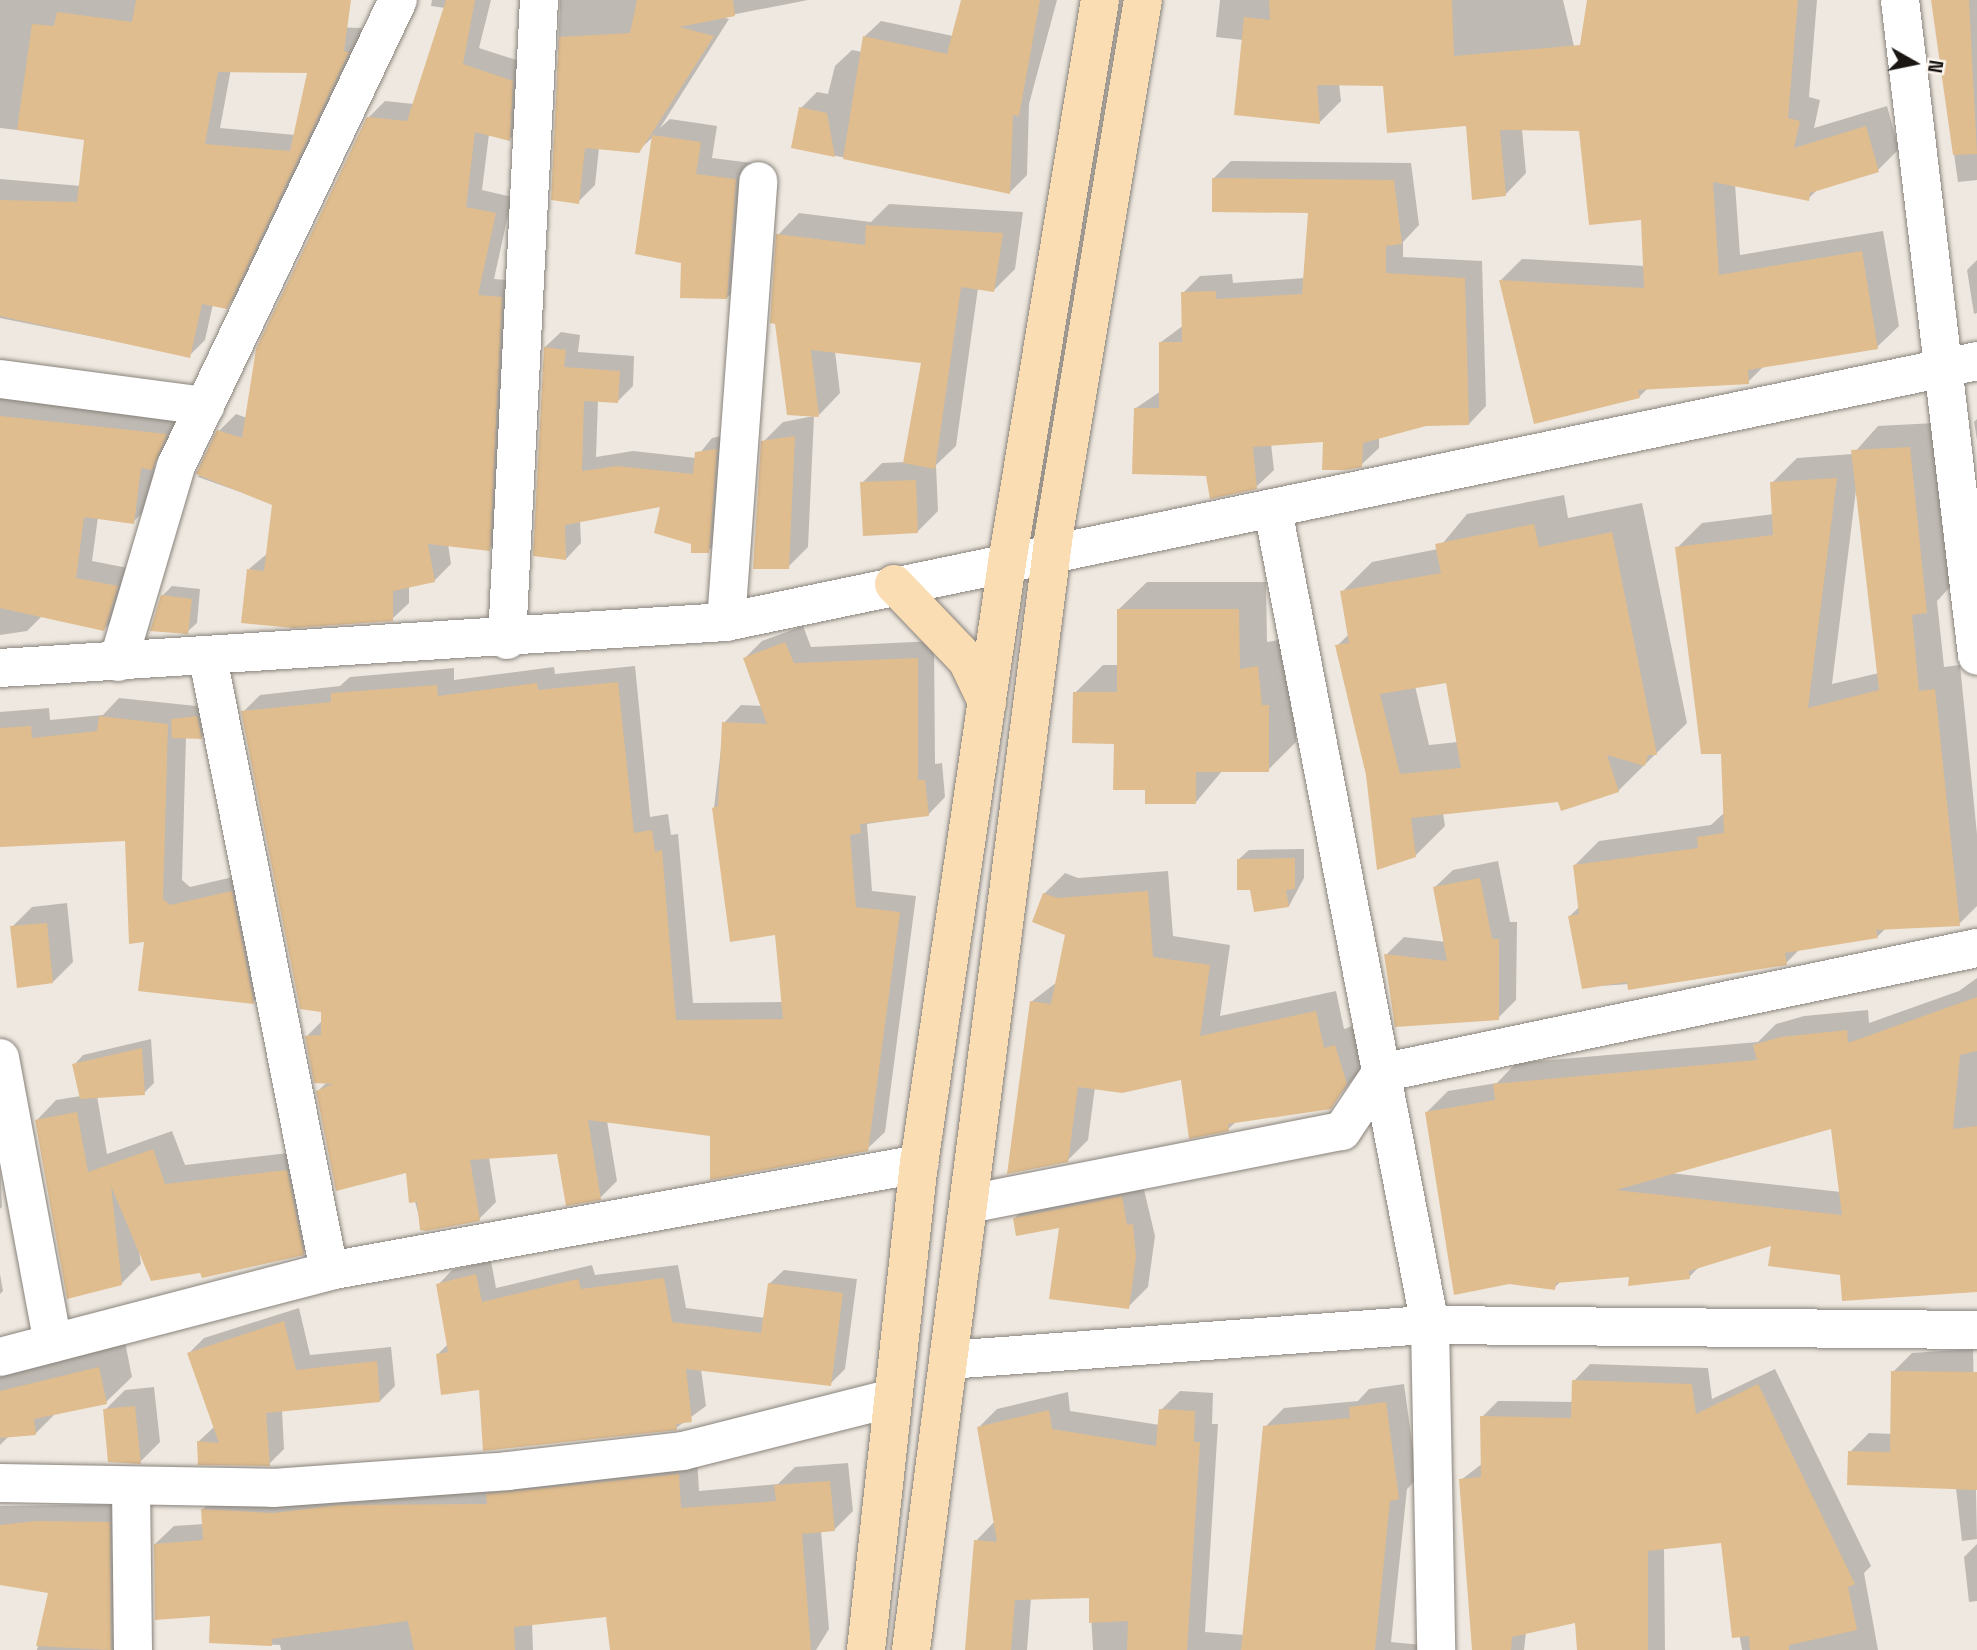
<!DOCTYPE html>
<style>
body{margin:0}
#map{position:relative;width:1977px;height:1650px;overflow:hidden;background:#eee8e0;font-family:"Space Grotesk",sans-serif}
div>[style]{position:absolute}
.shadow>*{inset:0;background:#0003}
.building>*{inset:0;background:#e0bd8f}
.roads{filter:drop-shadow(0 0 2px #89837c) drop-shadow(0 0 2px #89837c)}
.minor>*{height:38px;margin:-19px;padding:0 19px;transform-origin:19px;border-radius:19px;background:#fff}
.secondary>*{height:38px;margin:-19px;padding:0 19px;transform-origin:19px;border-radius:19px;background:#fff}
.primary>*{height:38px;margin:-19px;padding:0 19px;transform-origin:19px;border-radius:19px;background:#faddb3}
span{translate:-50% -50%;white-space:nowrap;text-align:center;line-height:1.15;-webkit-text-stroke:5px #fbf5ed;paint-order:stroke}
.north{position:absolute;left:1879px;top:28px;width:70px;height:70px;-webkit-text-stroke:5px #fbf5ed;paint-order:stroke;rotate:99deg;font-size:19px;font-weight:700;line-height:28px;text-align:center;color:#191614}
.north::after{content:'';display:block;margin:auto;width:24px;height:32px;background:#191614;clip-path:polygon(50% 0,100% 100%,50% 72%,0 100%)}
</style>
<div id="map">
<div class="shadow">
<div style="clip-path:polygon(0 0,227px 0,239px 26px,220px 128px,296px 135px,332px 27px,361px 28px,364px 35px,243px 290px,226px 307px,213px 304px,205px 340px,189px 356px,0 318px,0 179px,81px 186px,86px 138px,0 128px)"></div>
<div style="clip-path:polygon(432px 0,491px 0,479px 48px,529px 64px,526px 123px,510px 139px,489px 134px,482px 190px,512px 197px,494px 279px,518px 281px,506px 533px,489px 549px,448px 544px,451px 564px,434px 581px,409px 586px,409px 603px,392px 619px,249px 569px,268px 553px,274px 504px,198px 477px,219px 431px,236px 414px,247px 418px,368px 118px,385px 101px,414px 104px,445px 8px,431px 6px)"></div>
<div style="clip-path:polygon(560px 0,808px 0,721px 17px,729px 19px,660px 128px,670px 119px,717px 126px,712px 158px,752px 163px,743px 281px,727px 298px,683px 262px,654px 136px,638px 151px,599px 148px,595px 185px,578px 202px,553px 199px)"></div>
<div style="clip-path:polygon(962px 0,1057px 0,1029px 104px,1027px 175px,1010px 192px,793px 147px,801px 108px,817px 92px,828px 94px,835px 66px,852px 50px,862px 52px,864px 37px,881px 21px,953px 36px)"></div>
<div style="clip-path:polygon(1220px 0,1563px 0,1578px 63px,1589px 0,1817px 0,1809px 97px,1820px 100px,1814px 128px,1887px 106px,1899px 149px,1878px 170px,1819px 188px,1808px 199px,1735px 184px,1740px 255px,1883px 231px,1899px 326px,1877px 347px,1764px 366px,1748px 382px,1648px 388px,1639px 397px,1501px 280px,1522px 259px,1645px 266px,1643px 218px,1580px 130px,1522px 129px,1526px 173px,1505px 195px,1467px 124px,1384px 84px,1339px 83px,1341px 101px,1320px 122px,1243px 40px,1216px 37px)"></div>
<div style="clip-path:polygon(1939px 0,1977px 0,1977px 180px,1958px 182px,1933px 6px)"></div>
<div style="clip-path:polygon(1231px 161px,1411px 163px,1419px 225px,1403px 242px,1403px 257px,1482px 261px,1486px 406px,1469px 424px,1426px 424px,1379px 437px,1379px 448px,1361px 465px,1324px 440px,1271px 444px,1274px 470px,1256px 487px,1207px 474px,1136px 408px,1161px 391px,1161px 342px,1184px 325px,1183px 293px,1200px 276px,1232px 274px,1233px 283px,1305px 278px,1309px 212px,1214px 178px)"></div>
<div style="clip-path:polygon(889px 204px,1023px 212px,1015px 269px,993px 291px,978px 288px,956px 446px,936px 465px,938px 511px,918px 531px,862px 483px,882px 463px,905px 462px,923px 361px,835px 351px,840px 393px,819px 415px,778px 235px,799px 213px,871px 222px)"></div>
<div style="clip-path:polygon(1977px 260px,1977px 313px,1974px 314px,1967px 270px)"></div>
<div style="clip-path:polygon(561px 332px,580px 335px,578px 352px,634px 356px,633px 386px,617px 402px,598px 400px,596px 457px,633px 451px,696px 458px,712px 438px,731px 434px,724px 536px,708px 551px,663px 505px,580px 521px,581px 543px,566px 559px,545px 347px)"></div>
<div style="clip-path:polygon(0 393px,56px 406px,63px 400px,183px 417px,155px 464px,150px 505px,133px 522px,98px 517px,92px 561px,133px 569px,121px 612px,104px 629px,42px 616px,27px 631px,0 635px)"></div>
<div style="clip-path:polygon(814px 416px,808px 547px,788px 567px,763px 442px,783px 422px)"></div>
<div style="clip-path:polygon(1977px 419px,1977px 440px,1974px 422px)"></div>
<div style="clip-path:polygon(evenodd,1935px 423px,1951px 586px,1937px 601px,1944px 667px,1960px 665px,1977px 834px,1977px 906px,1959px 924px,1886px 928px,1877px 937px,1800px 949px,1786px 963px,1691px 980px,1584px 987px,1570px 916px,1580px 906px,1574px 866px,1599px 841px,1711px 825px,1724px 813px,1723px 752px,1677px 548px,1702px 523px,1774px 514px,1772px 483px,1797px 458px,1853px 454px,1878px 426px,1935px 423px,1856px 490px,1879px 673px,1832px 684px,1856px 490px)"></div>
<div style="clip-path:polygon(evenodd,1564px 495px,1568px 518px,1642px 503px,1687px 723px,1618px 791px,1443px 813px,1445px 826px,1415px 856px,1367px 775px,1337px 646px,1349px 634px,1342px 592px,1372px 562px,1438px 549px,1467px 514px,1564px 495px,1448px 681px,1458px 742px,1429px 745px,1415px 686px,1448px 681px)"></div>
<div style="clip-path:polygon(1147px 582px,1266px 582px,1267px 642px,1285px 639px,1296px 678px,1296px 742px,1268px 770px,1223px 770px,1196px 802px,1147px 788px,1075px 693px,1103px 665px,1119px 665px,1119px 609px)"></div>
<div style="clip-path:polygon(172px 586px,200px 589px,197px 623px,187px 632px,162px 596px)"></div>
<div style="clip-path:polygon(803px 626px,811px 647px,934px 641px,935px 764px,942px 763px,945px 797px,928px 815px,867px 824px,872px 891px,916px 896px,885px 1132px,867px 1149px,607px 1121px,617px 1181px,600px 1198px,558px 1152px,489px 1157px,496px 1202px,479px 1219px,422px 1228px,407px 1171px,318px 1091px,327px 1082px,307px 1036px,323px 1020px,323px 1010px,243px 712px,260px 695px,340px 686px,350px 677px,454px 668px,454px 680px,554px 667px,555px 674px,635px 666px,650px 817px,668px 814px,671px 835px,678px 834px,693px 1003px,784px 1002px,776px 933px,731px 940px,714px 808px,724px 723px,741px 705px,763px 706px,745px 658px,762px 641px)"></div>
<div style="clip-path:polygon(119px 698px,206px 707px,211px 728px,201px 738px,186px 737px,182px 880px,190px 887px,250px 873px,272px 984px,253px 1002px,146px 940px,127px 839px,0 842px,0 712px,49px 708px,50px 720px,103px 715px)"></div>
<div style="clip-path:polygon(1304px 849px,1304px 878px,1289px 906px,1251px 888px,1239px 859px,1249px 850px)"></div>
<div style="clip-path:polygon(1498px 861px,1510px 922px,1517px 922px,1516px 1000px,1498px 1018px,1386px 955px,1404px 937px,1446px 942px,1435px 887px,1453px 870px)"></div>
<div style="clip-path:polygon(1168px 871px,1173px 936px,1230px 945px,1220px 1016px,1336px 991px,1344px 1029px,1355px 1025px,1367px 1062px,1330px 1107px,1237px 1121px,1228px 1129px,1182px 1078px,1095px 1087px,1088px 1140px,1067px 1161px,1031px 1002px,1057px 982px,1067px 934px,1044px 894px,1065px 873px,1078px 878px)"></div>
<div style="clip-path:polygon(67px 903px,73px 962px,53px 982px,12px 927px,32px 907px)"></div>
<div style="clip-path:polygon(evenodd,1977px 978px,1977px 1284px,1842px 1274px,1773px 1243px,1701px 1265px,1689px 1277px,1631px 1275px,1561px 1281px,1554px 1288px,1426px 1113px,1448px 1091px,1497px 1083px,1516px 1063px,1758px 1042px,1776px 1024px,1804px 1016px,1868px 1010px,1869px 1023px,1959px 991px,1977px 978px,1832px 1126px,1841px 1192px,1670px 1173px,1832px 1126px)"></div>
<div style="clip-path:polygon(151px 1039px,154px 1083px,144px 1093px,97px 1096px,107px 1154px,172px 1131px,185px 1165px,306px 1151px,322px 1234px,303px 1253px,202px 1271px,139px 1251px,141px 1264px,121px 1284px,37px 1120px,56px 1100px,81px 1096px,74px 1065px,83px 1055px)"></div>
<div style="clip-path:polygon(0 1161px,2px 1207px,0 1209px)"></div>
<div style="clip-path:polygon(1141px 1177px,1155px 1236px,1148px 1287px,1128px 1307px,1061px 1226px,1015px 1218px,1035px 1198px)"></div>
<div style="clip-path:polygon(491px 1261px,496px 1288px,592px 1265px,595px 1275px,678px 1265px,686px 1308px,765px 1318px,769px 1284px,784px 1270px,857px 1279px,845px 1369px,830px 1384px,701px 1369px,706px 1406px,676px 1428px,481px 1388px,438px 1354px,448px 1344px,438px 1285px,452px 1270px)"></div>
<div style="clip-path:polygon(0 1274px,3px 1291px,0 1294px)"></div>
<div style="clip-path:polygon(299px 1308px,310px 1355px,391px 1347px,395px 1386px,380px 1401px,282px 1410px,284px 1449px,269px 1464px,198px 1442px,215px 1426px,189px 1353px,204px 1338px)"></div>
<div style="clip-path:polygon(125px 1342px,132px 1377px,106px 1402px,56px 1413px,35px 1434px,9px 1436px,0 1445px,0 1366px)"></div>
<div style="clip-path:polygon(1973px 1349px,1977px 1539px,1962px 1541px,1956px 1488px,1850px 1452px,1869px 1433px,1892px 1434px,1893px 1372px,1912px 1353px)"></div>
<div style="clip-path:polygon(1590px 1364px,1708px 1368px,1712px 1399px,1775px 1369px,1871px 1566px,1864px 1573px,1878px 1650px,1742px 1650px,1723px 1541px,1664px 1548px,1665px 1650px,1579px 1650px,1577px 1620px,1526px 1632px,1524px 1650px,1473px 1650px,1461px 1480px,1483px 1463px,1482px 1417px,1498px 1401px,1573px 1402px,1574px 1381px)"></div>
<div style="clip-path:polygon(1404px 1384px,1417px 1479px,1407px 1489px,1391px 1642px,1422px 1645px,1421px 1650px,1093px 1650px,1090px 1596px,1031px 1598px,1027px 1650px,967px 1650px,976px 1541px,995px 1521px,978px 1428px,997px 1409px,1068px 1392px,1070px 1411px,1160px 1425px,1161px 1410px,1180px 1391px,1213px 1393px,1212px 1424px,1218px 1424px,1205px 1632px,1244px 1635px,1265px 1427px,1284px 1408px,1358px 1401px,1369px 1389px)"></div>
<div style="clip-path:polygon(154px 1387px,160px 1442px,140px 1462px,105px 1410px,125px 1390px)"></div>
<div style="clip-path:polygon(697px 1456px,699px 1491px,778px 1484px,795px 1467px,848px 1463px,853px 1511px,834px 1530px,821px 1531px,829px 1629px,816px 1650px,611px 1650px,608px 1615px,532px 1623px,533px 1650px,281px 1650px,280px 1645px,210px 1642px,211px 1615px,155px 1544px,174px 1526px,204px 1524px,203px 1509px,221px 1491px)"></div>
<div style="clip-path:polygon(128px 1504px,125px 1650px,37px 1650px,50px 1592px,0 1583px,0 1506px)"></div>
<div style="clip-path:polygon(1977px 1544px,1977px 1601px,1969px 1602px,1964px 1557px)"></div>
</div>
<div class="building">
<div style="clip-path:polygon(evenodd,136px 0,351px 0,344px 51px,349px 52px,227px 309px,202px 304px,190px 358px,0 316px,0 200px,77px 202px,84px 140px,17px 130px,32px 24px,54px 26px,57px 12px,132px 22px,136px 0,218px 72px,307px 73px,290px 151px,205px 144px,218px 72px)"></div>
<div style="clip-path:polygon(446px 0,475px 0,463px 64px,513px 81px,510px 141px,475px 132px,466px 207px,496px 213px,478px 295px,502px 297px,490px 551px,428px 544px,435px 582px,393px 591px,393px 621px,293px 628px,241px 623px,247px 569px,264px 571px,272px 505px,196px 474px,217px 430px,242px 438px,256px 349px,367px 117px,407px 121px)"></div>
<div style="clip-path:polygon(637px 0,733px 0,735px 16px,679px 27px,714px 36px,639px 153px,585px 148px,579px 204px,551px 200px,559px 37px,630px 33px)"></div>
<div style="clip-path:polygon(961px 0,1040px 0,1019px 116px,1013px 115px,1010px 194px,843px 159px,863px 36px,947px 54px)"></div>
<div style="clip-path:polygon(1269px 0,1452px 0,1454px 56px,1580px 45px,1587px 0,1798px 0,1788px 118px,1800px 121px,1794px 148px,1866px 126px,1879px 172px,1810px 193px,1809px 201px,1713px 182px,1719px 275px,1862px 251px,1878px 349px,1748px 370px,1749px 384px,1638px 390px,1640px 398px,1534px 424px,1499px 280px,1644px 288px,1641px 220px,1589px 225px,1579px 131px,1500px 130px,1506px 196px,1472px 200px,1466px 126px,1387px 133px,1383px 86px,1317px 85px,1320px 124px,1234px 115px,1244px 17px,1270px 20px)"></div>
<div style="clip-path:polygon(1931px 0,1969px 0,1977px 154px,1953px 155px)"></div>
<div style="clip-path:polygon(799px 107px,827px 113px,835px 157px,791px 148px)"></div>
<div style="clip-path:polygon(652px 135px,701px 142px,696px 174px,736px 179px,727px 299px,680px 298px,681px 263px,635px 254px)"></div>
<div style="clip-path:polygon(1212px 178px,1394px 180px,1402px 244px,1386px 246px,1386px 273px,1465px 278px,1469px 425px,1426px 426px,1363px 443px,1362px 467px,1346px 470px,1322px 470px,1323px 442px,1253px 447px,1257px 489px,1210px 499px,1206px 476px,1132px 474px,1134px 408px,1159px 408px,1159px 342px,1182px 342px,1181px 292px,1216px 291px,1216px 299px,1302px 294px,1308px 213px,1212px 212px)"></div>
<div style="clip-path:polygon(866px 225px,1003px 233px,994px 292px,961px 287px,935px 469px,903px 463px,921px 363px,811px 350px,819px 417px,787px 415px,775px 324px,770px 323px,776px 234px,865px 245px)"></div>
<div style="clip-path:polygon(544px 347px,566px 350px,564px 367px,620px 371px,618px 403px,584px 401px,582px 471px,617px 466px,693px 474px,695px 452px,717px 449px,709px 553px,691px 553px,691px 544px,654px 533px,660px 507px,565px 525px,566px 560px,533px 556px)"></div>
<div style="clip-path:polygon(0 416px,167px 434px,152px 470px,141px 468px,134px 524px,84px 517px,76px 578px,118px 586px,104px 631px,0 608px)"></div>
<div style="clip-path:polygon(795px 436px,789px 569px,753px 569px,761px 441px)"></div>
<div style="clip-path:polygon(1910px 447px,1927px 613px,1912px 615px,1919px 691px,1935px 689px,1960px 926px,1876px 930px,1878px 938px,1785px 953px,1787px 965px,1628px 990px,1627px 982px,1582px 989px,1568px 916px,1579px 914px,1573px 865px,1698px 848px,1697px 837px,1724px 833px,1721px 754px,1701px 754px,1675px 547px,1773px 535px,1770px 482px,1837px 478px,1808px 708px,1879px 690px,1851px 450px)"></div>
<div style="clip-path:polygon(916px 480px,918px 533px,863px 536px,860px 482px)"></div>
<div style="clip-path:polygon(evenodd,1534px 524px,1539px 547px,1612px 532px,1657px 755px,1648px 755px,1645px 766px,1607px 755px,1619px 792px,1561px 811px,1558px 802px,1411px 818px,1416px 857px,1377px 870px,1366px 775px,1335px 645px,1349px 643px,1340px 591px,1441px 573px,1435px 544px,1534px 524px,1446px 683px,1461px 768px,1400px 774px,1380px 694px,1446px 683px)"></div>
<div style="clip-path:polygon(161px 595px,192px 599px,188px 634px,150px 631px)"></div>
<div style="clip-path:polygon(1117px 609px,1239px 609px,1240px 669px,1258px 666px,1262px 705px,1269px 705px,1269px 772px,1196px 772px,1196px 804px,1145px 804px,1145px 790px,1113px 790px,1114px 744px,1072px 743px,1073px 692px,1117px 692px)"></div>
<div style="clip-path:polygon(785px 642px,794px 663px,918px 658px,918px 780px,925px 780px,929px 816px,860px 824px,861px 833px,850px 835px,856px 907px,900px 912px,868px 1151px,710px 1180px,710px 1136px,588px 1120px,601px 1200px,566px 1206px,557px 1154px,470px 1160px,480px 1221px,426px 1231px,420px 1230px,417px 1202px,409px 1203px,406px 1173px,336px 1191px,316px 1091px,333px 1084px,314px 1083px,305px 1036px,321px 1035px,321px 1012px,300px 1009px,241px 711px,331px 702px,331px 693px,437px 685px,438px 696px,537px 683px,538px 690px,618px 682px,634px 833px,652px 830px,655px 852px,662px 850px,676px 1020px,783px 1019px,775px 935px,730px 942px,712px 808px,718px 806px,722px 722px,767px 724px,743px 658px)"></div>
<div style="clip-path:polygon(99px 716px,168px 724px,163px 899px,170px 905px,232px 891px,254px 1004px,138px 991px,144px 942px,129px 944px,125px 841px,0 847px,0 728px,31px 726px,32px 738px,97px 731px)"></div>
<div style="clip-path:polygon(197px 716px,202px 739px,172px 738px,171px 719px)"></div>
<div style="clip-path:polygon(1295px 858px,1295px 889px,1286px 890px,1289px 907px,1254px 912px,1250px 890px,1237px 890px,1237px 859px)"></div>
<div style="clip-path:polygon(1480px 878px,1492px 939px,1499px 939px,1499px 1020px,1395px 1027px,1384px 954px,1447px 961px,1433px 887px)"></div>
<div style="clip-path:polygon(1148px 891px,1153px 957px,1210px 965px,1200px 1036px,1316px 1011px,1324px 1048px,1335px 1045px,1347px 1084px,1331px 1109px,1228px 1124px,1229px 1131px,1189px 1139px,1181px 1080px,1122px 1093px,1078px 1087px,1068px 1162px,1007px 1174px,1030px 1001px,1051px 1004px,1065px 935px,1032px 922px,1043px 893px,1057px 898px)"></div>
<div style="clip-path:polygon(47px 923px,53px 983px,17px 988px,10px 926px)"></div>
<div style="clip-path:polygon(evenodd,1977px 997px,1977px 1051px,1960px 1055px,1953px 1129px,1977px 1126px,1977px 1292px,1842px 1301px,1840px 1275px,1768px 1266px,1771px 1246px,1689px 1271px,1690px 1279px,1628px 1286px,1629px 1277px,1556px 1283px,1555px 1290px,1509px 1284px,1454px 1295px,1425px 1112px,1495px 1100px,1493px 1084px,1757px 1060px,1753px 1045px,1781px 1037px,1847px 1030px,1848px 1043px,1977px 997px,1831px 1129px,1842px 1215px,1616px 1190px,1750px 1152px,1831px 1129px)"></div>
<div style="clip-path:polygon(142px 1048px,145px 1095px,80px 1099px,72px 1064px)"></div>
<div style="clip-path:polygon(77px 1112px,88px 1172px,153px 1149px,165px 1184px,287px 1170px,304px 1255px,202px 1278px,200px 1273px,151px 1281px,111px 1186px,122px 1285px,67px 1299px,35px 1120px)"></div>
<div style="clip-path:polygon(1122px 1196px,1127px 1225px,1133px 1224px,1136px 1257px,1129px 1309px,1049px 1299px,1059px 1228px,1016px 1236px,1013px 1218px)"></div>
<div style="clip-path:polygon(476px 1274px,482px 1302px,578px 1279px,581px 1289px,664px 1278px,672px 1322px,761px 1333px,768px 1283px,843px 1293px,831px 1386px,686px 1369px,692px 1422px,676px 1424px,677px 1430px,483px 1451px,479px 1390px,441px 1395px,436px 1354px,448px 1352px,436px 1284px)"></div>
<div style="clip-path:polygon(284px 1321px,296px 1370px,377px 1361px,380px 1402px,266px 1413px,270px 1466px,198px 1465px,197px 1441px,219px 1443px,187px 1353px)"></div>
<div style="clip-path:polygon(99px 1367px,107px 1404px,34px 1419px,36px 1435px,0 1438px,0 1391px)"></div>
<div style="clip-path:polygon(1891px 1371px,1977px 1372px,1977px 1490px,1847px 1485px,1848px 1451px,1890px 1452px)"></div>
<div style="clip-path:polygon(1572px 1380px,1692px 1384px,1696px 1414px,1758px 1384px,1855px 1584px,1848px 1587px,1857px 1630px,1789px 1645px,1789px 1650px,1750px 1650px,1749px 1636px,1732px 1638px,1721px 1543px,1648px 1551px,1648px 1650px,1577px 1650px,1575px 1623px,1512px 1637px,1511px 1650px,1472px 1650px,1459px 1479px,1481px 1477px,1480px 1416px,1571px 1418px)"></div>
<div style="clip-path:polygon(1386px 1402px,1399px 1499px,1390px 1501px,1375px 1650px,1241px 1650px,1263px 1426px,1350px 1418px,1349px 1407px)"></div>
<div style="clip-path:polygon(135px 1406px,141px 1464px,108px 1462px,103px 1409px)"></div>
<div style="clip-path:polygon(1159px 1409px,1195px 1411px,1194px 1442px,1200px 1442px,1187px 1650px,1127px 1650px,1128px 1621px,1089px 1623px,1089px 1598px,1015px 1600px,1011px 1650px,965px 1650px,974px 1540px,997px 1542px,977px 1427px,1049px 1410px,1052px 1429px,1156px 1446px)"></div>
<div style="clip-path:polygon(679px 1474px,681px 1508px,776px 1501px,774px 1485px,830px 1481px,835px 1531px,802px 1534px,811px 1650px,610px 1650px,606px 1617px,514px 1627px,515px 1650px,414px 1650px,408px 1621px,272px 1639px,272px 1646px,209px 1643px,210px 1616px,155px 1620px,154px 1544px,203px 1540px,201px 1509px,273px 1513px,339px 1505px,487px 1504px,486px 1494px)"></div>
<div style="clip-path:polygon(37px 1521px,110px 1522px,111px 1650px,36px 1646px,48px 1593px,0 1585px,0 1525px)"></div>
</div>
<div class="roads">
<div class="minor">
<div style="left:1900px;top:0;width:660px;rotate:83.3deg"></div>
<div style="left:0;top:379px;width:207px;rotate:7.5deg"></div>
<div style="left:1273px;top:510px;width:830px;rotate:79.1deg"></div>
<div style="left:1430px;top:1325px;width:325px;rotate:88.9deg"></div>
<div style="left:726px;top:622px;width:442px;rotate:-85.8deg"></div>
<div style="left:507px;top:640px;width:641px;rotate:-87.14deg"></div>
<div style="left:208px;top:658px;width:625px;rotate:78.83deg"></div>
<div style="left:118px;top:662px;width:204px;rotate:-73.5deg"></div>
<div style="left:176px;top:466px;width:516px;rotate:-64.53deg"></div>
<div style="left:0;top:1058px;width:290px;rotate:79.5deg"></div>
<div style="left:969px;top:1204px;width:380px;rotate:-11.1deg"></div>
<div style="left:1342px;top:1131px;width:70px;rotate:-56.1deg"></div>
<div style="left:1381px;top:1073px;width:609px;rotate:-11.85deg"></div>
<div style="left:0;top:1357px;width:340px;rotate:-14.6deg"></div>
<div style="left:329px;top:1271px;width:600px;rotate:-10.28deg"></div>
<div style="left:948px;top:1360px;width:483px;rotate:-4.2deg"></div>
<div style="left:1430px;top:1325px;width:547px;rotate:0.52deg"></div>
<div style="left:0;top:1483px;width:273px;rotate:1deg"></div>
<div style="left:273px;top:1488px;width:236px;rotate:-4.1deg"></div>
<div style="left:508px;top:1471px;width:176px;rotate:-6.5deg"></div>
<div style="left:683px;top:1451px;width:212px;rotate:-14.2deg"></div>
<div style="left:131px;top:1487px;width:163px;rotate:89.3deg"></div>
</div>
<div class="secondary">
<div style="left:0;top:668px;width:727px;rotate:-3.63deg"></div>
<div style="left:726px;top:622px;width:1278px;rotate:-11.78deg"></div>
</div>
<div class="primary">
<div style="left:894px;top:584px;width:105px;rotate:46.2deg"></div>
<div style="left:967px;top:660px;width:47px;rotate:64.5deg"></div>
<div style="left:866px;top:1650px;width:489px;rotate:-83.8deg"></div>
<div style="left:919px;top:1164px;width:607px;rotate:-81.67deg"></div>
<div style="left:1007px;top:563px;width:571px;rotate:-80.62deg"></div>
<div style="left:911px;top:1650px;width:1125px;rotate:-82.7deg"></div>
<div style="left:1054px;top:534px;width:541px;rotate:-80.54deg"></div>
</div>
</div>
<div class="north">N</div>
</div>
